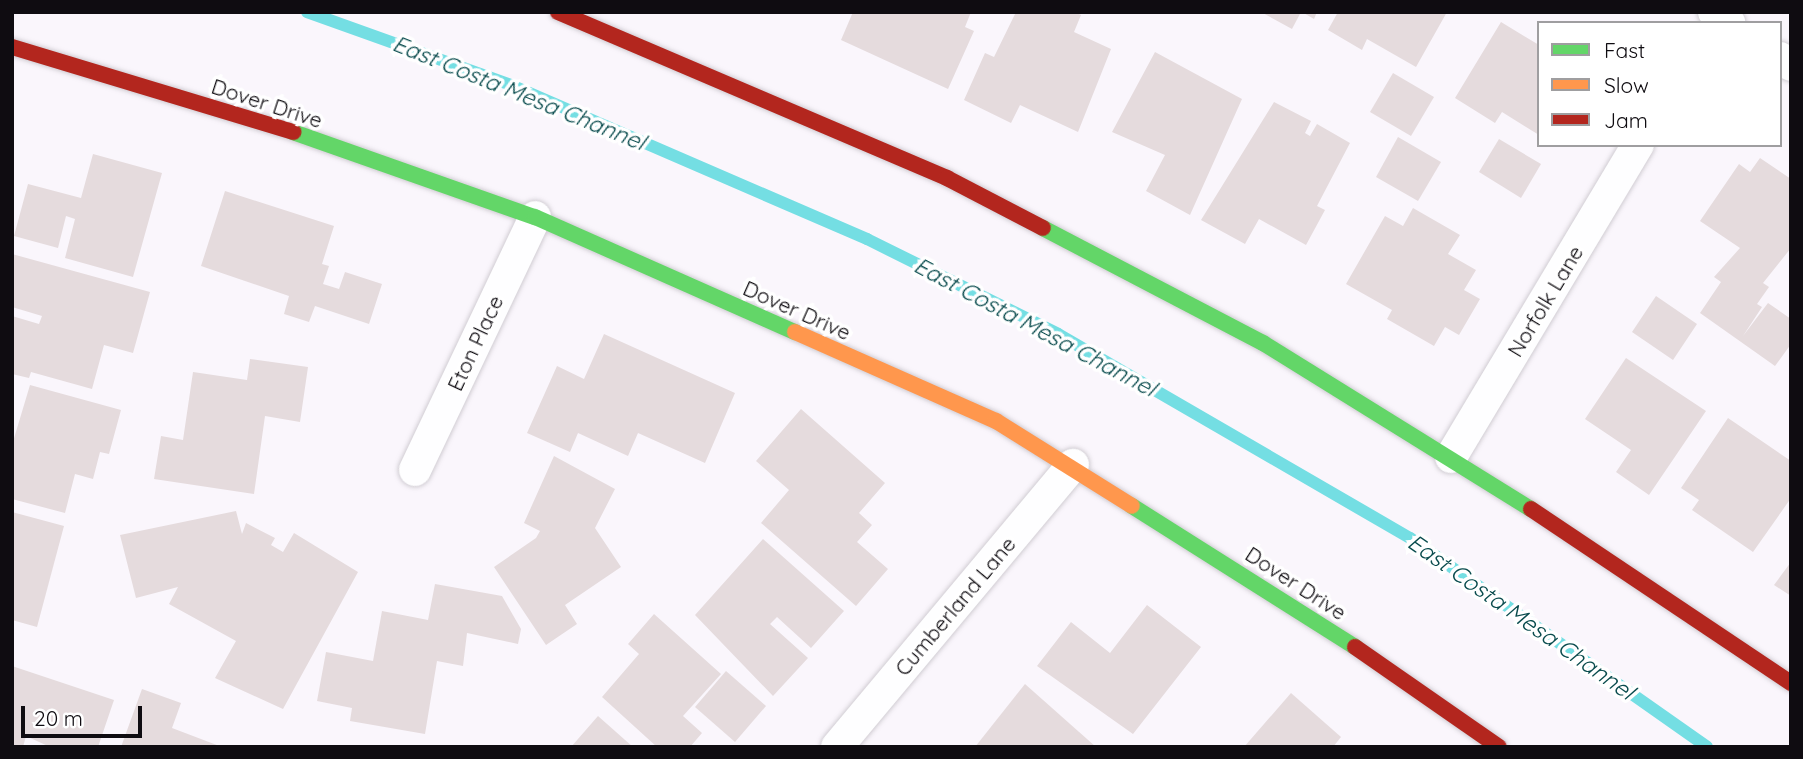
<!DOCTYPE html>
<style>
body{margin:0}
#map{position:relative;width:1803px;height:759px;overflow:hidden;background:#faf6fc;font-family:Quicksand,sans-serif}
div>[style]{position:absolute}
.stream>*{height:12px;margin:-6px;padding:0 6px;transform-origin:6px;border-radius:6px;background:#74dee3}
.building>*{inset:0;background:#e5dbdd}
.roads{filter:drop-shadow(0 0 2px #d1cdd3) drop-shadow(0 0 2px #d1cdd3)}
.street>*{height:32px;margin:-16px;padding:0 16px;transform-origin:16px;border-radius:16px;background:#fefeff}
.fast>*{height:16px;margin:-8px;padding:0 8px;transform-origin:8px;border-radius:8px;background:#63d668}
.slow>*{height:16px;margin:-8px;padding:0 8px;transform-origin:8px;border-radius:8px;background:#ff974d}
.jam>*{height:16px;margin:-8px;padding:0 8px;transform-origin:8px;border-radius:8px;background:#b3261e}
span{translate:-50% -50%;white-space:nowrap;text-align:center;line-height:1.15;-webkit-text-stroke:7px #fff;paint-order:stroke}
.street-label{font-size:21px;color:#0f0c11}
.water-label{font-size:23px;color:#0a4c4e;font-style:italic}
.frame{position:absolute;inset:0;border:14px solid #0f0c11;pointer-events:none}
.legend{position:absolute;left:1537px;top:21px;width:245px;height:126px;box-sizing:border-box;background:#fff;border:2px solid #9f9ea0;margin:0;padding:9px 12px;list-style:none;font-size:21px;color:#0f0c11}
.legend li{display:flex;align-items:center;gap:14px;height:35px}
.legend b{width:35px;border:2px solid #9f9ea0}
.scale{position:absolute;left:21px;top:706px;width:121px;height:32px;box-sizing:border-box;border:4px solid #0f0c11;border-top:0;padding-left:9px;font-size:21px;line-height:24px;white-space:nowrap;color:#0f0c11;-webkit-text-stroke:5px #fff;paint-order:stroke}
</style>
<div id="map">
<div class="stream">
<div style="left:307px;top:12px;width:217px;rotate:19.7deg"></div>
<div style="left:511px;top:85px;width:388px;rotate:23.4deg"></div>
<div style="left:867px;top:239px;width:213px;rotate:26.4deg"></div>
<div style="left:1058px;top:334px;width:407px;rotate:30.1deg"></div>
<div style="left:1410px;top:538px;width:363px;rotate:35.1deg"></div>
</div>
<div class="building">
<div style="clip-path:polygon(853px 12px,971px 12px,965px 27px,974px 31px,948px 89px,841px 40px)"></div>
<div style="clip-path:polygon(1016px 12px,1075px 12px,1081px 15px,1074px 32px,1111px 49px,1078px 132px,1020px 105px,1011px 123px,964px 100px,985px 53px,994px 57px)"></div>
<div style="clip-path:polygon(1261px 12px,1301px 12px,1292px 29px)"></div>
<div style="clip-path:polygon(1302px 12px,1317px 12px,1314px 19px)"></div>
<div style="clip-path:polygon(1338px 12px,1447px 12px,1416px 67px,1367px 39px,1362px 50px,1328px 30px)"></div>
<div style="clip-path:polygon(1501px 22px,1539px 45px,1539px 135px,1502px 112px,1495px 123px,1455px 98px)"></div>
<div style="clip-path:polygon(1155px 52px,1242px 99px,1190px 215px,1146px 191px,1165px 155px,1112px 132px)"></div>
<div style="clip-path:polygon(1393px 73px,1434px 97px,1411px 136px,1370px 112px)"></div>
<div style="clip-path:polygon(1274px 102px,1311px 121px,1305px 133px,1310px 136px,1317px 124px,1350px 143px,1317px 206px,1325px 210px,1306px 245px,1259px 219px,1245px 244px,1201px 220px)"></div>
<div style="clip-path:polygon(1398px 137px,1441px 162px,1418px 201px,1376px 177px)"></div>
<div style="clip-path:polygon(1499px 139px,1541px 164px,1521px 198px,1479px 172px)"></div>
<div style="clip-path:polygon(93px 154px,162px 173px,133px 277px,65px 258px,75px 219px,66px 216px,58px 248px,14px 236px,28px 184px,81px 198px)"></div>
<div style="clip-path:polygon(1760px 158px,1791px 179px,1791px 248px,1763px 283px,1769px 287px,1757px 304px,1762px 307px,1743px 336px,1768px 303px,1791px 319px,1791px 344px,1775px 366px,1700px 313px,1721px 282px,1714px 277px,1740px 248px,1700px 221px,1739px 164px,1750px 172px)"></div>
<div style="clip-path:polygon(225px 191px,334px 226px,322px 264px,329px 266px,323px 284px,339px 289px,345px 272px,382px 284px,369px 324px,315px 306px,309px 322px,284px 314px,289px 296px,201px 266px)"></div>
<div style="clip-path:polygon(1413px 208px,1460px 235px,1448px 254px,1476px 270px,1464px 290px,1480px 299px,1459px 335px,1445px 327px,1434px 346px,1387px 319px,1392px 310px,1346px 284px,1385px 216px,1403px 226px)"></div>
<div style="clip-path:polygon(12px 254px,150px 292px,133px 353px,104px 345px,92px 389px,31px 372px,29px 378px,12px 374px,12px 316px,39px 324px,42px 316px,12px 307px)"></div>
<div style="clip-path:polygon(1656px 296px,1697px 324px,1673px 360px,1632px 332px)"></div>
<div style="clip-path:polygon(604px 334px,735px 393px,705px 463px,638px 433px,628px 456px,578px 433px,570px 452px,527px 433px,557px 366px,584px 379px)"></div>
<div style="clip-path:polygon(1626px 358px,1706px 411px,1649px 495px,1616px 472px,1631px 450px,1585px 419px)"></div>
<div style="clip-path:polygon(250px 359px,308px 367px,300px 422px,265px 416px,254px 494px,154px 479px,161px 436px,183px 440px,193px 372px,247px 380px)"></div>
<div style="clip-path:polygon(30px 385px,121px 410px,109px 454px,100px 452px,93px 479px,75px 474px,65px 513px,12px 499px,12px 445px)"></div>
<div style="clip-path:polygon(801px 409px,885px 483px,859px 513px,872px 525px,857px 542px,888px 569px,856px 606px,761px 523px,789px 490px,756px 461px)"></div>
<div style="clip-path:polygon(1728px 418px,1791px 461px,1791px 498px,1753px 552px,1692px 510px,1699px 500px,1681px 488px)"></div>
<div style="clip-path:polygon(554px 456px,615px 489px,595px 528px,621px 567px,565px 605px,577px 624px,546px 645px,494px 567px,536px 538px,540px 531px,524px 523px)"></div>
<div style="clip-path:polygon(236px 511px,242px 534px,246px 523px,275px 538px,271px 545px,283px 552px,294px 533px,358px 572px,283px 709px,215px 678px,236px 641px,169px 604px,178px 587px,136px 598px,120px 535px)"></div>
<div style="clip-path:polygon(12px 512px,64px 526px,37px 627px,12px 620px)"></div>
<div style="clip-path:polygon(763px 539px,844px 611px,811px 648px,777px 617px,770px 624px,808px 658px,773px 696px,695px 615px)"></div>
<div style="clip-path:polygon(1791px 562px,1791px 596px,1774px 585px)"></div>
<div style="clip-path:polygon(435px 584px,502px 596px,521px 629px,518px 644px,467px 633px,463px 666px,437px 661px,425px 734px,350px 721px,352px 708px,317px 701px,326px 652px,373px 661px,382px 611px,428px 620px)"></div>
<div style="clip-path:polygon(1147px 605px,1201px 647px,1133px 734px,1037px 666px,1071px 622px,1110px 653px)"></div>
<div style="clip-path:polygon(654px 614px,721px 674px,683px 716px,702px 733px,690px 747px,657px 747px,602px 697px,639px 654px,628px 644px)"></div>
<div style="clip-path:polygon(12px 666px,114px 700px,98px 747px,50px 747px,26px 736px,23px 747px,12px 747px)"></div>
<div style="clip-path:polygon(726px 671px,766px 706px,735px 742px,695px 707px)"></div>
<div style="clip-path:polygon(1025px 684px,1096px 747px,975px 747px)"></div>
<div style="clip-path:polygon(142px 689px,181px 703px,172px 728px,222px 747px,121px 747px)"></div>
<div style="clip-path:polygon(1291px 693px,1341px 737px,1333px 747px,1244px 747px)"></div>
<div style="clip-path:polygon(598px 716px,633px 747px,571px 747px)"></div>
</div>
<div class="roads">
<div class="street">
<div style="left:1714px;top:12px;width:19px;rotate:36deg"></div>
<div style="left:1780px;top:58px;width:13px;rotate:32deg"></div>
<div style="left:1451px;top:457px;width:364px;rotate:-59.1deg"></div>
<div style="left:415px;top:470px;width:280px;rotate:-64.6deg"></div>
<div style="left:837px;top:747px;width:368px;rotate:-50.1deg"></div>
</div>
<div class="fast">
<div style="left:293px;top:132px;width:256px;rotate:19.4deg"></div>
<div style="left:535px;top:217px;width:284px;rotate:23.9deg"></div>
<div style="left:1043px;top:228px;width:248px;rotate:27.6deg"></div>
<div style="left:1263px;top:343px;width:315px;rotate:31.8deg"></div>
<div style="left:1132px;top:506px;width:264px;rotate:32.3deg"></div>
</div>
<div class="slow">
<div style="left:795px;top:332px;width:220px;rotate:23.9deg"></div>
<div style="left:996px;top:421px;width:160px;rotate:32deg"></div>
</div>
<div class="jam">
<div style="left:558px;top:12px;width:423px;rotate:23.1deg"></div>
<div style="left:947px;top:178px;width:108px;rotate:27.5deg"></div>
<div style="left:12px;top:47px;width:294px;rotate:16.8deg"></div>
<div style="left:1531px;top:509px;width:313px;rotate:33.8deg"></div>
<div style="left:1355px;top:647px;width:175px;rotate:34.8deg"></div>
</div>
</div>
<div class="street-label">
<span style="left:267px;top:103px;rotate:18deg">Dover Drive</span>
<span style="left:1545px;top:301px;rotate:-59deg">Norfolk Lane</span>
<span style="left:797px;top:310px;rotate:24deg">Dover Drive</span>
<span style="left:475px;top:343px;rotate:-65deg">Eton Place</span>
<span style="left:1296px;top:583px;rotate:33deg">Dover Drive</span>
<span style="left:955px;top:606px;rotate:-50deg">Cumberland Lane</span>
</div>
<div class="water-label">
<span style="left:519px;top:93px;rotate:22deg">East Costa Mesa Channel</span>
<span style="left:1035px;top:327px;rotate:28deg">East Costa Mesa Channel</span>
<span style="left:1521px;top:617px;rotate:35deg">East Costa Mesa Channel</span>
</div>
<div class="frame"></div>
<ul class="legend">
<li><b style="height:9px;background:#63d668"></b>Fast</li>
<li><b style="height:9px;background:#ff974d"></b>Slow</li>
<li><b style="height:9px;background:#b3261e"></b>Jam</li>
</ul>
<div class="scale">20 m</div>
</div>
